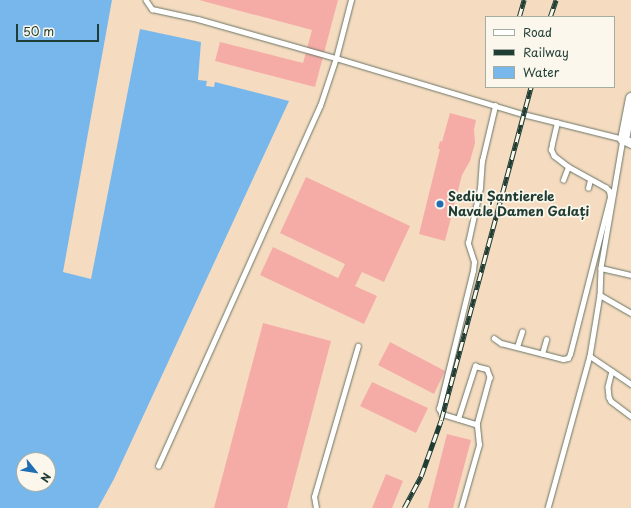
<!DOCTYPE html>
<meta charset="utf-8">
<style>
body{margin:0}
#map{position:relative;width:631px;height:508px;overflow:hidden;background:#f5dcc0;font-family:"Playpen Sans",sans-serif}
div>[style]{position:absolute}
.water>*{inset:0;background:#78b7ec}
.building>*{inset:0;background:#f5aca7}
.roads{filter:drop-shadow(0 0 1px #6a7565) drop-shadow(0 0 1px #6a7565)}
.service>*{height:4.5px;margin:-2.25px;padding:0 2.25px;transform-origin:2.25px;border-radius:2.25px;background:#fff}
.minor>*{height:9px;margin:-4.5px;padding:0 4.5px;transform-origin:4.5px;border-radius:4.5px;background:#fff}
.tertiary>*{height:11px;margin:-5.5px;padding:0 5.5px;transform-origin:5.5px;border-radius:5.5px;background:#fff}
.rail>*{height:4.5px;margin-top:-2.25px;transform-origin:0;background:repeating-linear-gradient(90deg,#fbf7ec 0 9px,#1f3d34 0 18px);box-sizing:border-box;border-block:1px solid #1f3d34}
.dots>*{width:11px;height:11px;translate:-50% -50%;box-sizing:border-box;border:2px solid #fbf7ec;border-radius:50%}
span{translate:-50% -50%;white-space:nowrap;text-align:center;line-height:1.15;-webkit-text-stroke:3.5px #fbf7ec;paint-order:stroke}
.poi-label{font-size:13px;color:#1f3d34;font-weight:700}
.left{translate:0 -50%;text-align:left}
.legend{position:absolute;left:485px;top:16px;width:130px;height:72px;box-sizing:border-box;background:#fbf7ec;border:1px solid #a3ada2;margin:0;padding:5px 7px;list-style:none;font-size:12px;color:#1f3d34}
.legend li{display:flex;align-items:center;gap:8px;height:20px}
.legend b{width:20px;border:1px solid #a3ada2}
.north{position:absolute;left:16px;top:452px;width:40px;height:40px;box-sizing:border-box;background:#fbf7ec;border:1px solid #a3ada2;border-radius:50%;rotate:120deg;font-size:11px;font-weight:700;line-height:16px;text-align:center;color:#1f3d34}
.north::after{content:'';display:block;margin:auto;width:14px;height:18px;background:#1f6fb2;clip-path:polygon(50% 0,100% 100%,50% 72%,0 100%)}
.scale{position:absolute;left:16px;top:24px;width:83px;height:18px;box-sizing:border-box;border:2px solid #1f3d34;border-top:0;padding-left:5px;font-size:12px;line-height:14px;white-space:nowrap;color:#1f3d34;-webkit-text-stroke:3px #fbf7ec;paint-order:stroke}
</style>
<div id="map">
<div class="water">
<div style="clip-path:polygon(evenodd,0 0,112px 0,63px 272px,91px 279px,140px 29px,201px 42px,198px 80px,207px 81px,206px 86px,214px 87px,215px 82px,289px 101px,114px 479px,98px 508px,0 508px,0 0,24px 460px,48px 460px,48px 484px,24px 484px,24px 460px)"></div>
</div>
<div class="building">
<div style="clip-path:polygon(199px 0,338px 0,315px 87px,215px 61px,220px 42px,303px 63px,312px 30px)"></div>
<div style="clip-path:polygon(450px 113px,476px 120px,474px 130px,475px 143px,470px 161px,462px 175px,445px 241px,419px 234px,440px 149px,438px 149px,440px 141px,442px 142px)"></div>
<div style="clip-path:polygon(306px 177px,410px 226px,384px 282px,362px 272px,355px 286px,377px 296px,364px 324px,260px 275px,273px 247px,338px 278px,345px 264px,280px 233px)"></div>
<div style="clip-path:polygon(263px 323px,331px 341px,287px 508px,214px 508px)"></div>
<div style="clip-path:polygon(390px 342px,445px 371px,434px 394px,378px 365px)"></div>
<div style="clip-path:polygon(372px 382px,428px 408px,416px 433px,360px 406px)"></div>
<div style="clip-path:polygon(447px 434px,471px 440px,453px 508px,428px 508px)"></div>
<div style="clip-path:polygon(386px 474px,403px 481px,392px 508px,372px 508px)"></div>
</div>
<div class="roads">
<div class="service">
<div style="left:146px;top:0;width:11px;rotate:56deg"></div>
<div style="left:152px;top:9px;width:47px;rotate:12.3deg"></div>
<div style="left:198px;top:19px;width:143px;rotate:15.8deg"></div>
<div style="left:336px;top:58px;width:195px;rotate:16.7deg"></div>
<div style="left:523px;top:114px;width:103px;rotate:14deg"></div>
<div style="left:623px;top:139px;width:131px;rotate:99.7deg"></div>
<div style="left:601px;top:268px;width:27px;rotate:92deg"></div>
<div style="left:600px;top:295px;width:62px;rotate:99.3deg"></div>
<div style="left:590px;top:356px;width:158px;rotate:105.4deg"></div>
<div style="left:563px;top:180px;width:14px;rotate:-69deg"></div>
<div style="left:588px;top:188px;width:8px;rotate:-76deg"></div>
<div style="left:601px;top:268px;width:31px;rotate:13deg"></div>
<div style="left:600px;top:295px;width:36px;rotate:30deg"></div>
<div style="left:494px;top:338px;width:9px;rotate:36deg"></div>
<div style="left:501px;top:343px;width:64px;rotate:14.5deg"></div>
<div style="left:563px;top:359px;width:5px;rotate:-11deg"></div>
<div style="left:568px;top:358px;width:4px;rotate:-63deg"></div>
<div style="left:570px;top:354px;width:162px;rotate:-75.7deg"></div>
<div style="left:610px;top:197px;width:6px;rotate:-99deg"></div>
<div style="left:609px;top:191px;width:4px;rotate:-135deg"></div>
<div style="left:606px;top:188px;width:43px;rotate:-151.1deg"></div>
<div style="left:568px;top:167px;width:18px;rotate:-142deg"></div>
<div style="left:554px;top:156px;width:7px;rotate:-117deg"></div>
<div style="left:551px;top:150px;width:6px;rotate:-81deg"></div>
<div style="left:552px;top:144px;width:22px;rotate:-77deg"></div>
<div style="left:517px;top:347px;width:16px;rotate:-72deg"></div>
<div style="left:542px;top:354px;width:15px;rotate:-74deg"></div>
<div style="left:590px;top:356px;width:50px;rotate:34.3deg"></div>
<div style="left:612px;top:371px;width:16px;rotate:104deg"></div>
<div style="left:608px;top:387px;width:10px;rotate:84deg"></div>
<div style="left:609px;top:397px;width:4px;rotate:63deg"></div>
<div style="left:611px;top:401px;width:25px;rotate:37deg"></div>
<div style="left:458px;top:419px;width:56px;rotate:-72.2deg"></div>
<div style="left:475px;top:366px;width:12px;rotate:14deg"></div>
<div style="left:487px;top:369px;width:9px;rotate:69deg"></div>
<div style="left:490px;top:377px;width:50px;rotate:105.2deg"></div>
<div style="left:477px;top:425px;width:37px;rotate:-163deg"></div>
<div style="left:442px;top:414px;width:6px;rotate:-121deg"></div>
<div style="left:439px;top:409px;width:142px;rotate:-76.2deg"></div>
<div style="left:473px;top:271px;width:9px;rotate:-84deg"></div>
<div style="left:474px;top:262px;width:20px;rotate:-108deg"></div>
<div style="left:468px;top:243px;width:56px;rotate:-77.7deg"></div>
<div style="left:480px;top:188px;width:27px;rotate:-86deg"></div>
<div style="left:482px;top:161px;width:57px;rotate:-76.7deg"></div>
<div style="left:158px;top:466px;width:395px;rotate:-65.8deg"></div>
<div style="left:320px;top:106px;width:51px;rotate:-71.6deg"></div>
<div style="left:336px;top:58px;width:60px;rotate:-75.5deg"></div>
<div style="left:316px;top:508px;width:11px;rotate:-100deg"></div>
<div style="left:314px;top:497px;width:157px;rotate:-73.8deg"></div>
<div style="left:461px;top:508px;width:66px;rotate:-74.1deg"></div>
<div style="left:479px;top:445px;width:20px;rotate:-96deg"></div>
</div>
<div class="minor">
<div style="left:623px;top:139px;width:9px;rotate:27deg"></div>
</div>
<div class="tertiary">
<div style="left:623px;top:139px;width:42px;rotate:-79deg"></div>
</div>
</div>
<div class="rail">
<div style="left:519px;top:17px;width:18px;rotate:-74deg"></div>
<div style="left:550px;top:17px;width:18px;rotate:-71deg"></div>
<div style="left:404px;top:508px;width:36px;rotate:-62deg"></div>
<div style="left:421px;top:476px;width:59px;rotate:-70.3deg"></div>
<div style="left:441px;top:420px;width:345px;rotate:-74.9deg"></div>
</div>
<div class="dots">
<div style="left:440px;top:204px;background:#1f6fb2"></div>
</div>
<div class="poi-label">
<span class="left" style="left:448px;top:204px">Sediu Șantierele<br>Navale Damen Galați</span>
</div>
<ul class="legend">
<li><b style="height:5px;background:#fff"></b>Road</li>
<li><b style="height:5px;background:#1f3d34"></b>Railway</li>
<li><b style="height:11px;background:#78b7ec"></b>Water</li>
</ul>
<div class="north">N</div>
<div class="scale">50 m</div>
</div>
